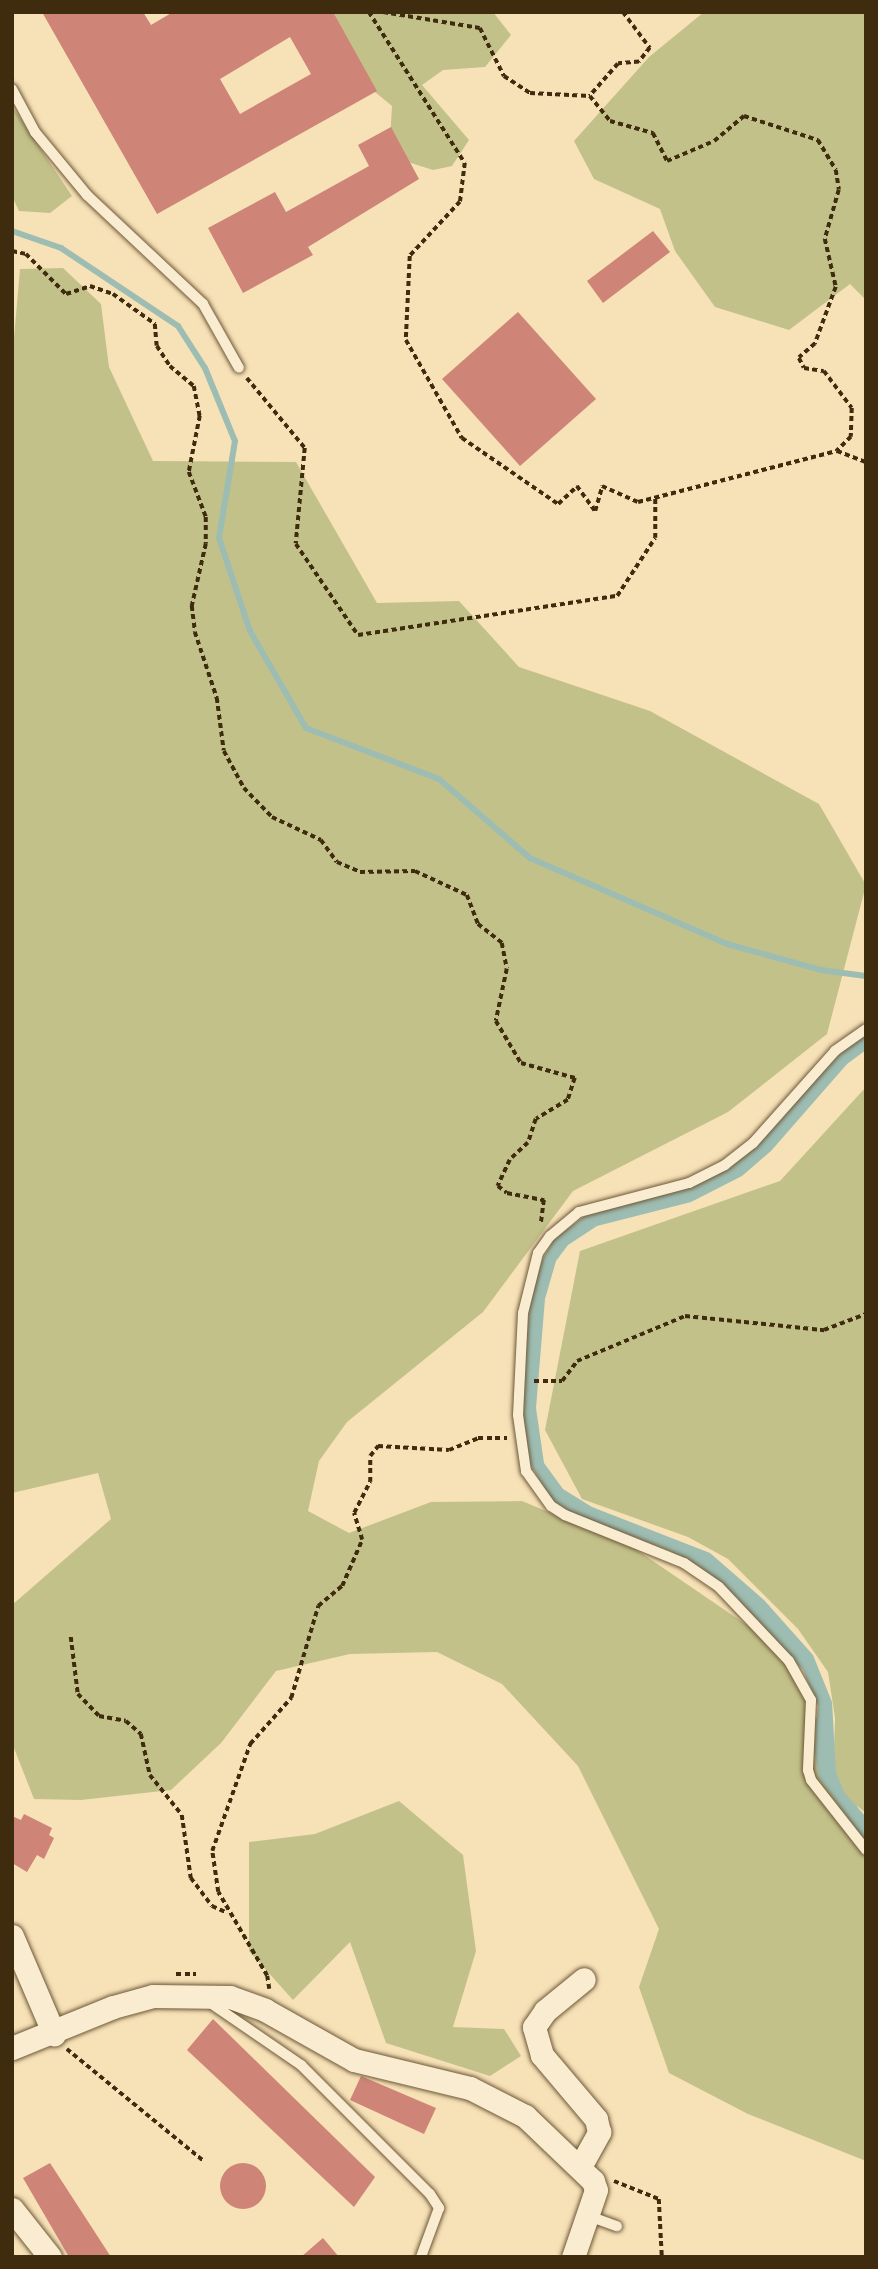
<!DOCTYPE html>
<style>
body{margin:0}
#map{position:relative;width:878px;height:2269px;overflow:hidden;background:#f7e1b7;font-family:"Old Standard TT",serif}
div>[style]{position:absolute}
.green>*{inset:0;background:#c3c18a}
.water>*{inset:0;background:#9dbdb2}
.stream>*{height:6px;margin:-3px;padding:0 3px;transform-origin:3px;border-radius:3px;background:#9dbdb2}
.building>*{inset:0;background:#ce8476}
.round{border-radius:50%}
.path>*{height:3.5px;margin-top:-1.75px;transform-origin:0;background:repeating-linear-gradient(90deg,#3f2b0e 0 5px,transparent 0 8.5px)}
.roads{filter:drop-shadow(0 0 2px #6d5838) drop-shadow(0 0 2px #6d5838)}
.service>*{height:10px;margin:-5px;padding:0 5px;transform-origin:5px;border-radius:5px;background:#faecd0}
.minor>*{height:23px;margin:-11.5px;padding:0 11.5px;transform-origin:11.5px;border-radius:11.5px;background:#faecd0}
span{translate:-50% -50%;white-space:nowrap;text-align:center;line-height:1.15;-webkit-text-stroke:5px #faecd0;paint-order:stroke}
.frame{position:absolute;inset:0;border:14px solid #3f2b0e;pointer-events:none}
</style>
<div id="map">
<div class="green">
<div style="clip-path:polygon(320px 12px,493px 12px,511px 35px,485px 67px,443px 70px,422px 85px,469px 140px,452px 166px,433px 170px,389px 156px,392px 106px,358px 78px)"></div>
<div style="clip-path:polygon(704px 12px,866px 12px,866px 300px,850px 284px,789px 330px,715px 307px,675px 251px,660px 209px,594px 179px,574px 141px,649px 57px)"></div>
<div style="clip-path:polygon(12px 106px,72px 196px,50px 213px,19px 211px,12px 196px)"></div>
<div style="clip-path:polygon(63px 268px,101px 304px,109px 367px,153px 461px,296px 462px,377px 603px,459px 601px,519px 667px,650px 711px,819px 804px,866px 885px,827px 1034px,728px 1112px,573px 1191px,483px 1312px,347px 1422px,319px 1461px,308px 1511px,349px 1533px,431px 1502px,522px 1501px,634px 1548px,776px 1645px,834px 1750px,835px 1718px,828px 1672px,798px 1629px,728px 1559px,688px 1537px,582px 1499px,545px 1430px,580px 1251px,780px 1181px,866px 1087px,866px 1813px,857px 1806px,866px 1826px,866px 2161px,748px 2114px,669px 2073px,639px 1987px,659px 1929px,578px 1766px,502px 1684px,437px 1652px,350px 1654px,276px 1671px,221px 1743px,171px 1790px,81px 1800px,34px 1799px,12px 1743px,12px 1605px,111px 1519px,98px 1473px,12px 1493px,12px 361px,20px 269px)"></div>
<div style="clip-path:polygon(399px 1801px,463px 1855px,476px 1951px,453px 2027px,504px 2029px,521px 2056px,490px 2076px,386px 2043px,350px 1942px,293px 2000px,249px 1951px,249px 1842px,315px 1834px)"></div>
</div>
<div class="water">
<div style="clip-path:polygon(866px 1034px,866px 1050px,847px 1064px,771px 1151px,742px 1176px,691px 1202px,597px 1226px,568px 1245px,556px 1261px,545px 1299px,536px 1408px,544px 1463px,563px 1489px,592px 1507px,710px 1553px,764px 1600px,813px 1655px,832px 1702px,836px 1772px,844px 1792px,866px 1817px,866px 1843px,819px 1778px,814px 1747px,818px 1706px,803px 1670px,714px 1577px,670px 1551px,577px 1516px,552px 1500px,530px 1464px,524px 1437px,523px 1378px,530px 1299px,542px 1260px,554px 1239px,589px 1213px,695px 1185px,733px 1165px,847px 1047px)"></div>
</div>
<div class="stream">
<div style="left:12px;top:231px;width:52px;rotate:19.1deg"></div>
<div style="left:61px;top:248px;width:141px;rotate:33.7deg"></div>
<div style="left:178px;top:326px;width:50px;rotate:57.3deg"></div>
<div style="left:205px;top:368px;width:79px;rotate:67.7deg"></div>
<div style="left:235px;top:441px;width:98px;rotate:99.4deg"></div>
<div style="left:219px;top:538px;width:98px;rotate:71.6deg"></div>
<div style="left:250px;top:631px;width:112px;rotate:60deg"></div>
<div style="left:306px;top:728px;width:142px;rotate:21deg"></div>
<div style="left:439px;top:779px;width:121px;rotate:41deg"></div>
<div style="left:530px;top:858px;width:215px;rotate:23.6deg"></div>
<div style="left:727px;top:944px;width:98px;rotate:15.5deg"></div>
<div style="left:821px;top:970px;width:45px;rotate:7.6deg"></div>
</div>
<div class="building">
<div style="clip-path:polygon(evenodd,42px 12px,143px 12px,151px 25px,173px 12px,333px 12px,377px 91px,157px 214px,42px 12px,290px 37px,311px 74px,240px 114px,220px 79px,290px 37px)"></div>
<div style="clip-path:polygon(391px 127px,419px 179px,308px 247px,313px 255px,243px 293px,208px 228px,275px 192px,286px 212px,369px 166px,358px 145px)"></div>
<div style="clip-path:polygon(653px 231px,670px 252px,603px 303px,587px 281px)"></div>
<div style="clip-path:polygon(518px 312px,596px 399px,520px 466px,442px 379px)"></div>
<div style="clip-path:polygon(24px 1814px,52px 1828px,49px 1835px,54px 1838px,44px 1859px,37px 1855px,27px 1872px,12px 1863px,12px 1816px,21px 1820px)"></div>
<div style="clip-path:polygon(213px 2019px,375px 2177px,354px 2207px,187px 2050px)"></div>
<div style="clip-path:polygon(361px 2076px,436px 2108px,424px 2134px,350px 2100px)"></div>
<div style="clip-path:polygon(50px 2163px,111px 2257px,69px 2257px,23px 2178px)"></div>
<div class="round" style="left:220px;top:2163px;width:46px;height:46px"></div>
<div style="clip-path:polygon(323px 2238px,339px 2257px,301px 2257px)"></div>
</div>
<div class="path">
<div style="left:369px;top:12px;width:179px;rotate:57.6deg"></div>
<div style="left:465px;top:163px;width:39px;rotate:97deg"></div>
<div style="left:460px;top:202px;width:74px;rotate:132.8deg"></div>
<div style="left:410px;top:256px;width:84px;rotate:92.7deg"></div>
<div style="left:406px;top:340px;width:113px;rotate:60.3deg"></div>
<div style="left:462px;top:438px;width:116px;rotate:34.5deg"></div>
<div style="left:558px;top:504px;width:26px;rotate:-43deg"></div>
<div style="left:577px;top:486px;width:31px;rotate:54deg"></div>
<div style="left:595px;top:511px;width:26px;rotate:-74deg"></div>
<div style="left:602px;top:486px;width:39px;rotate:24deg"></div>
<div style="left:638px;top:502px;width:205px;rotate:-14.4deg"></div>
<div style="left:837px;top:451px;width:31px;rotate:21deg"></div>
<div style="left:383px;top:12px;width:98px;rotate:9.4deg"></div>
<div style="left:480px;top:28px;width:54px;rotate:63.4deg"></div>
<div style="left:504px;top:76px;width:31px;rotate:33deg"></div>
<div style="left:530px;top:93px;width:60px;rotate:2.9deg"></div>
<div style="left:623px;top:12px;width:45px;rotate:53.1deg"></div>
<div style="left:650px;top:48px;width:18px;rotate:128deg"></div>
<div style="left:639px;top:62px;width:21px;rotate:175deg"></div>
<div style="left:618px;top:64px;width:43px;rotate:131.2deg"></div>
<div style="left:590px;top:96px;width:32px;rotate:51deg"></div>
<div style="left:610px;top:121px;width:45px;rotate:15.6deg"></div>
<div style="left:653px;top:133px;width:31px;rotate:63deg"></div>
<div style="left:667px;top:161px;width:51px;rotate:-23.1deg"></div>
<div style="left:714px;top:141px;width:39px;rotate:-40deg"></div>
<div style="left:744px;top:116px;width:78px;rotate:18deg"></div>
<div style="left:818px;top:140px;width:35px;rotate:59deg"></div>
<div style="left:836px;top:170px;width:20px;rotate:81deg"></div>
<div style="left:839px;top:190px;width:51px;rotate:105.9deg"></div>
<div style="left:825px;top:239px;width:49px;rotate:77.1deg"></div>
<div style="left:836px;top:287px;width:61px;rotate:110.2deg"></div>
<div style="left:815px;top:344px;width:21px;rotate:139deg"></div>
<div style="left:799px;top:358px;width:11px;rotate:63deg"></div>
<div style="left:804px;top:368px;width:20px;rotate:9deg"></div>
<div style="left:824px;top:371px;width:46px;rotate:52.9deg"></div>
<div style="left:852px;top:408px;width:29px;rotate:92deg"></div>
<div style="left:851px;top:437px;width:20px;rotate:135deg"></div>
<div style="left:12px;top:251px;width:14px;rotate:12deg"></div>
<div style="left:26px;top:254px;width:57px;rotate:45deg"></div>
<div style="left:66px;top:294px;width:25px;rotate:-18deg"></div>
<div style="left:90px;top:286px;width:24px;rotate:19deg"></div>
<div style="left:113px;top:294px;width:52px;rotate:35.5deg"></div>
<div style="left:155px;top:324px;width:22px;rotate:85deg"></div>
<div style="left:157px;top:346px;width:24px;rotate:57deg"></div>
<div style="left:170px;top:366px;width:31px;rotate:40deg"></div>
<div style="left:194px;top:386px;width:31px;rotate:79deg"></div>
<div style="left:200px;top:416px;width:57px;rotate:101.1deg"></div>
<div style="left:189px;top:472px;width:48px;rotate:69.3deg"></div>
<div style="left:206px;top:517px;width:27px;rotate:90deg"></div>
<div style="left:206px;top:544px;width:64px;rotate:102.7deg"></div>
<div style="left:192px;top:606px;width:26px;rotate:83deg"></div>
<div style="left:195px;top:632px;width:70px;rotate:71.6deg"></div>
<div style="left:217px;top:698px;width:53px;rotate:82.5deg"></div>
<div style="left:224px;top:751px;width:42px;rotate:61.6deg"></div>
<div style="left:244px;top:788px;width:40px;rotate:46deg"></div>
<div style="left:272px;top:817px;width:54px;rotate:25.1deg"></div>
<div style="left:321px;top:840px;width:27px;rotate:54deg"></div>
<div style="left:337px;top:862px;width:25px;rotate:23deg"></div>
<div style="left:360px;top:872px;width:55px;rotate:-1deg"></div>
<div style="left:415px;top:871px;width:57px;rotate:24.8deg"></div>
<div style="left:467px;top:895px;width:31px;rotate:69deg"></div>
<div style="left:478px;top:924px;width:31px;rotate:38deg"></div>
<div style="left:502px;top:943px;width:26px;rotate:79deg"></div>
<div style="left:507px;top:969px;width:53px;rotate:101.9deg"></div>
<div style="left:496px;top:1021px;width:49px;rotate:59.2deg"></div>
<div style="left:521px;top:1063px;width:56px;rotate:15.5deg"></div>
<div style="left:575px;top:1078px;width:23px;rotate:108deg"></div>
<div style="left:568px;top:1100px;width:37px;rotate:149deg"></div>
<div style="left:536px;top:1119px;width:25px;rotate:108deg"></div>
<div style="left:528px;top:1143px;width:25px;rotate:137deg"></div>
<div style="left:510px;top:1160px;width:29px;rotate:115deg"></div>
<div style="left:498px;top:1186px;width:11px;rotate:38deg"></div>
<div style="left:507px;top:1193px;width:38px;rotate:11deg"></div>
<div style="left:544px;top:1200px;width:25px;rotate:97deg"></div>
<div style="left:247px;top:378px;width:91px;rotate:50.4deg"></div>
<div style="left:305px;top:448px;width:96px;rotate:95.4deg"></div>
<div style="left:296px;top:544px;width:110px;rotate:55.7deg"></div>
<div style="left:358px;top:635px;width:262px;rotate:-8.6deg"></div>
<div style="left:617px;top:596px;width:69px;rotate:-56.8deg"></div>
<div style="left:655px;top:538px;width:40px;rotate:-90deg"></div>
<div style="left:534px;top:1381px;width:28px"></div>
<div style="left:562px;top:1381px;width:25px;rotate:-53deg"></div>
<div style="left:577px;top:1361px;width:117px;rotate:-22.6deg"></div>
<div style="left:685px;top:1316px;width:140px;rotate:5.8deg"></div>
<div style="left:824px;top:1330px;width:45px;rotate:-20.9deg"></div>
<div style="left:71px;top:1637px;width:57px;rotate:83deg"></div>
<div style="left:78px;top:1694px;width:30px;rotate:46deg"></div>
<div style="left:99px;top:1716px;width:27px;rotate:10deg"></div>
<div style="left:126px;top:1721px;width:20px;rotate:41deg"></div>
<div style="left:141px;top:1734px;width:42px;rotate:77.6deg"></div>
<div style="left:150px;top:1775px;width:51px;rotate:51.3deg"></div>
<div style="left:182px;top:1815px;width:64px;rotate:81.9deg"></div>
<div style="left:191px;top:1878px;width:35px;rotate:53deg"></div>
<div style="left:212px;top:1906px;width:17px;rotate:24deg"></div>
<div style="left:176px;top:1974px;width:20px"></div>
<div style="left:269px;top:1989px;width:13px;rotate:-99deg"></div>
<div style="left:267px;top:1976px;width:97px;rotate:-120.3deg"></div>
<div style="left:218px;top:1892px;width:41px;rotate:-98.3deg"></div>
<div style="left:212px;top:1851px;width:114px;rotate:-70.4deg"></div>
<div style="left:250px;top:1744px;width:62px;rotate:-48.3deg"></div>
<div style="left:291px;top:1698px;width:96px;rotate:-73.6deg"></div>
<div style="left:318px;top:1606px;width:31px;rotate:-40deg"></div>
<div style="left:342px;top:1586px;width:50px;rotate:-66.5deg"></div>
<div style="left:362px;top:1540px;width:28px;rotate:-107deg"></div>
<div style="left:354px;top:1513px;width:35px;rotate:-63deg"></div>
<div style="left:370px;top:1482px;width:26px;rotate:-90deg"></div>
<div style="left:370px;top:1456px;width:13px;rotate:-51deg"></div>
<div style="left:378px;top:1446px;width:71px;rotate:3.2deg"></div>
<div style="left:449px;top:1450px;width:31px;rotate:-22deg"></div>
<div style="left:478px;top:1438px;width:29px"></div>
<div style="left:67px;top:2049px;width:178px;rotate:39.3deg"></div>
<div style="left:614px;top:2181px;width:48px;rotate:21.8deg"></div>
<div style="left:659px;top:2199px;width:58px;rotate:87deg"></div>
</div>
<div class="roads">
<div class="service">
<div style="left:12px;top:89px;width:49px;rotate:61.9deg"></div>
<div style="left:35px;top:132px;width:82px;rotate:50.5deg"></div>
<div style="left:87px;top:195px;width:159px;rotate:43.2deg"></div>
<div style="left:203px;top:304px;width:73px;rotate:60.6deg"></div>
<div style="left:866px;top:1029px;width:38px;rotate:145deg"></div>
<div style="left:835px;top:1051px;width:123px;rotate:131.7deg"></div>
<div style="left:753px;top:1143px;width:36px;rotate:142deg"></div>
<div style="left:725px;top:1165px;width:40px;rotate:153.4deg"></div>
<div style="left:689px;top:1183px;width:114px;rotate:165.2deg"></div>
<div style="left:579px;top:1212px;width:38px;rotate:140deg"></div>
<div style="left:550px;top:1236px;width:21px;rotate:125deg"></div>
<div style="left:538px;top:1253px;width:62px;rotate:104deg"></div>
<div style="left:523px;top:1313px;width:102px;rotate:92.8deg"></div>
<div style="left:518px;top:1415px;width:57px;rotate:81.9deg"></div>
<div style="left:526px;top:1471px;width:43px;rotate:54.5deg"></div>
<div style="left:551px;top:1506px;width:17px;rotate:33deg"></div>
<div style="left:565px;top:1515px;width:128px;rotate:22deg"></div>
<div style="left:684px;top:1563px;width:42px;rotate:34.4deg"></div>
<div style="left:719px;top:1587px;width:102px;rotate:46.6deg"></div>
<div style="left:789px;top:1661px;width:45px;rotate:60.6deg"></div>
<div style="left:811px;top:1700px;width:70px;rotate:92.5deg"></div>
<div style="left:808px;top:1770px;width:10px;rotate:73deg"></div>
<div style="left:811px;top:1780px;width:89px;rotate:51.8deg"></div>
<div style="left:209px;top:2002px;width:112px;rotate:34.4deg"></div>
<div style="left:301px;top:2065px;width:182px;rotate:45deg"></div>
<div style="left:430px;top:2194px;width:17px;rotate:57deg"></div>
<div style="left:439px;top:2208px;width:52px;rotate:110.2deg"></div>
<div style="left:586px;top:2215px;width:33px;rotate:20deg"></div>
</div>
<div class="minor">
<div style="left:12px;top:1936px;width:107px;rotate:66.8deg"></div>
<div style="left:12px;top:2048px;width:109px;rotate:-22.1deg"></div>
<div style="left:113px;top:2007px;width:41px;rotate:-15.4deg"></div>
<div style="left:153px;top:1996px;width:77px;rotate:0.7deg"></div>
<div style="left:230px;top:1997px;width:37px;rotate:20deg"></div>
<div style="left:265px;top:2010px;width:102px;rotate:29.3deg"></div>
<div style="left:354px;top:2060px;width:119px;rotate:13.6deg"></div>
<div style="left:470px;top:2088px;width:62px;rotate:27deg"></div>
<div style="left:525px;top:2116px;width:94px;rotate:43.7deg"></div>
<div style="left:593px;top:2181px;width:9px;rotate:72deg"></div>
<div style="left:596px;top:2190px;width:71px;rotate:108.9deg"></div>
<div style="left:581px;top:2165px;width:38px;rotate:-61deg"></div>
<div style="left:599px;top:2132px;width:13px;rotate:-103deg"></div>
<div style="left:596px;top:2119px;width:84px;rotate:-130.2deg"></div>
<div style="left:542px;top:2055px;width:29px;rotate:-106deg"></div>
<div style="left:534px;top:2027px;width:19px;rotate:-55deg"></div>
<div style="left:545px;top:2011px;width:50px;rotate:-39.4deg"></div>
<div style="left:12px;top:2209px;width:61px;rotate:51.6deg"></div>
</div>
</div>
<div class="frame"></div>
</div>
